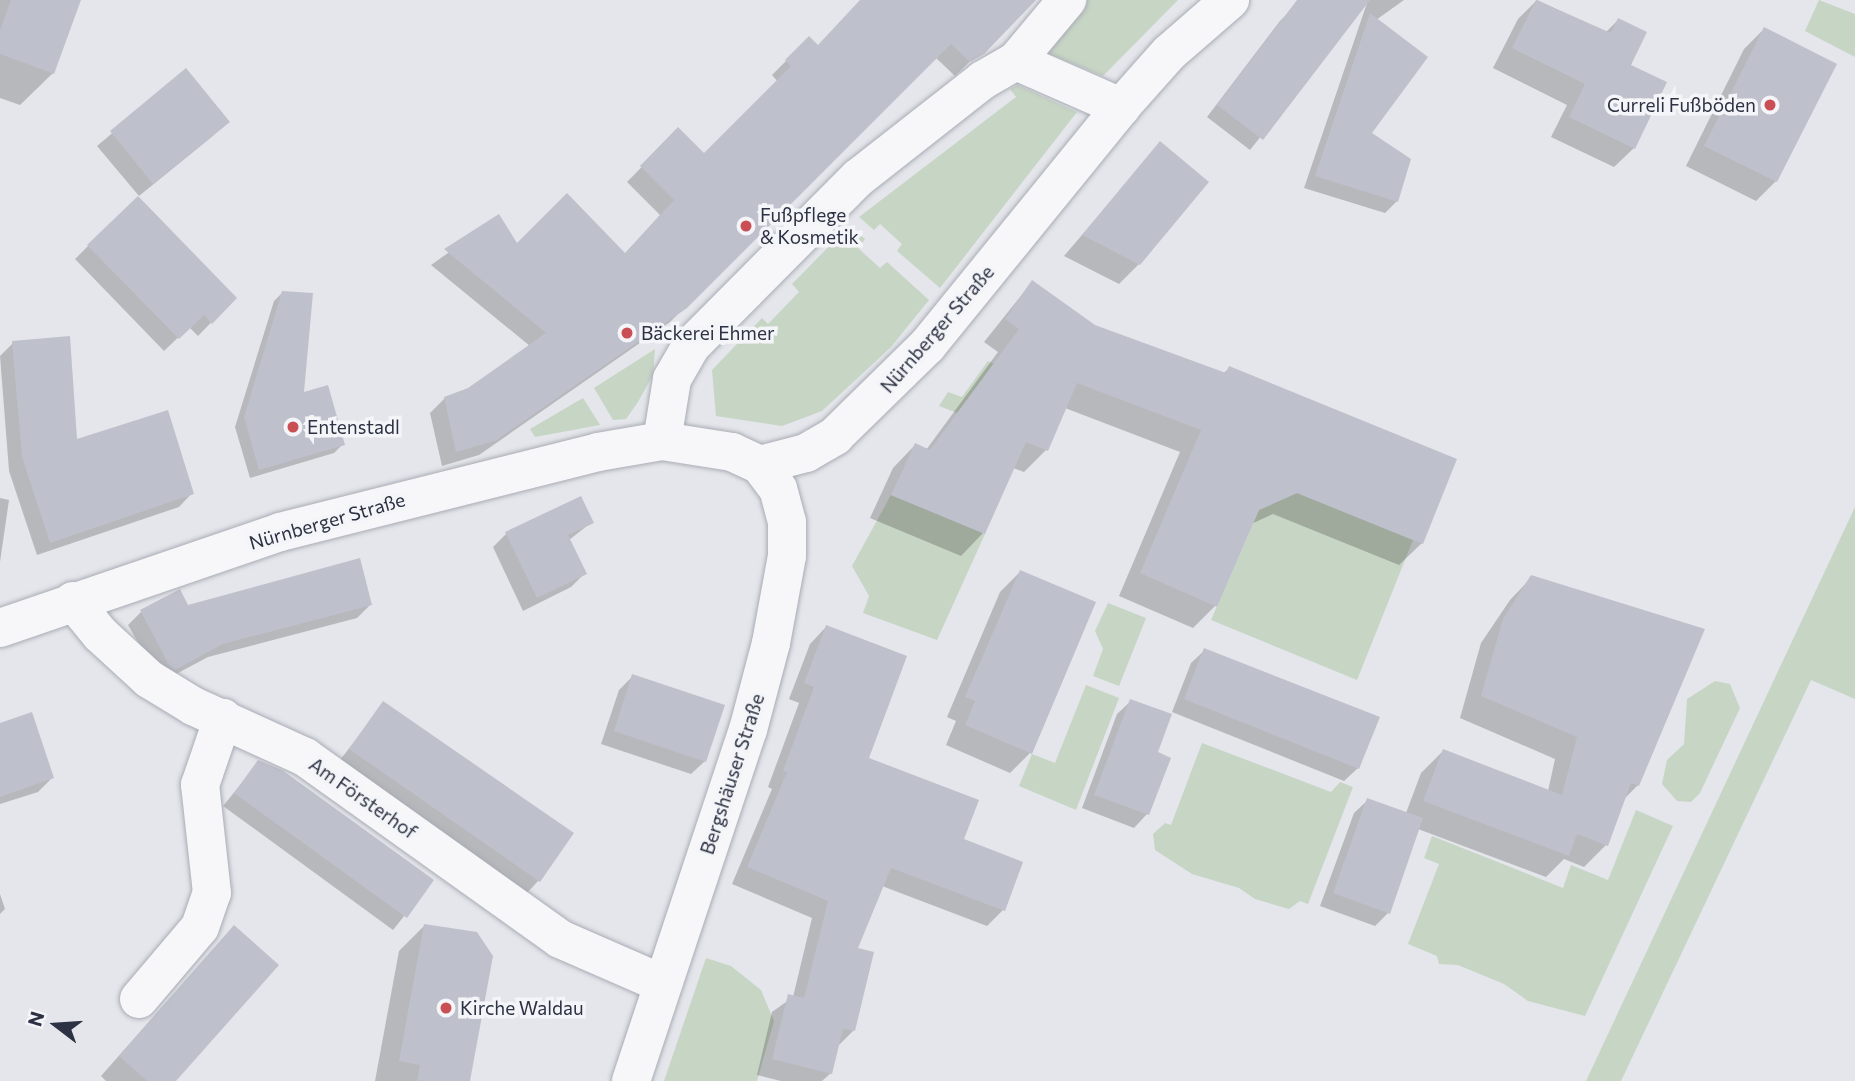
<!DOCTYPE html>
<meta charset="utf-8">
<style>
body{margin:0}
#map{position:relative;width:1855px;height:1081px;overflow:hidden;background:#e4e6eb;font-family:Commissioner,sans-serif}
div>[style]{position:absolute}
.green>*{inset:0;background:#c7d5c5}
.shadow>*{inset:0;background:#0003}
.building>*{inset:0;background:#bec1cb}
.roads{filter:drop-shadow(0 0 2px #a9acb5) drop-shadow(0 0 2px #a9acb5)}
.minor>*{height:38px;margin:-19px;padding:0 19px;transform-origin:19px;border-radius:19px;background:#f7f7f9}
.dots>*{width:19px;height:19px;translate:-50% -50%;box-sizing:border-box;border:4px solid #f4f5f8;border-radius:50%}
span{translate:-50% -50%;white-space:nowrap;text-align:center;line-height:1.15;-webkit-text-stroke:7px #f4f5f8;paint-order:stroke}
.poi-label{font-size:19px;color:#2c3243}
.right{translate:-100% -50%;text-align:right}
.left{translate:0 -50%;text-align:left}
.street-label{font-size:19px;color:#2c3243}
.north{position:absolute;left:21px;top:990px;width:70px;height:70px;-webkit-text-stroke:5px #f4f5f8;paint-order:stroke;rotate:287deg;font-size:19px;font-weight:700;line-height:28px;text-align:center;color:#2c3243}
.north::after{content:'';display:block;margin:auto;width:24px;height:32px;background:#2c3243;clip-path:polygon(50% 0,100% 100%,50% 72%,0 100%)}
</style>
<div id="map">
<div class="green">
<div style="clip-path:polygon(1085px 0,1178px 0,1103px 76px,1049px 54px,1048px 44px)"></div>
<div style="clip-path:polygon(1819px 0,1855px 14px,1855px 57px,1805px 31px)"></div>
<div style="clip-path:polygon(1018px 85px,1077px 112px,940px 288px,897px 251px,902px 244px,880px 224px,874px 230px,859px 217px,1016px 97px,1010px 89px)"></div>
<div style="clip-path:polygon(849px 226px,865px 239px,858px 248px,880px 268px,887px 262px,929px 300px,891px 347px,822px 411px,782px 426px,716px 416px,712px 370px,762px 318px,768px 324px,799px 292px,792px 284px)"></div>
<div style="clip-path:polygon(655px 349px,653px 375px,638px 402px,626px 419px,613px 420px,594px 388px)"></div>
<div style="clip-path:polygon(988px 361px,994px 364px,957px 413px,939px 406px,948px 392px,962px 397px)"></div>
<div style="clip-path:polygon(583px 398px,600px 425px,535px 437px,530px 429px)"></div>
<div style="clip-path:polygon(1297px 493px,1413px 540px,1357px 680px,1211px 620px,1259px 510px)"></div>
<div style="clip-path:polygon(891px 495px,985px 534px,937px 640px,863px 613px,869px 596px,852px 566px)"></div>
<div style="clip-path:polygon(1855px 507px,1855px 699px,1811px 680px,1621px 1081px,1586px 1081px)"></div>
<div style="clip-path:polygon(1108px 603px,1146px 618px,1119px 686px,1093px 676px,1103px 649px,1095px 631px)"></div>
<div style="clip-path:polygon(1715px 681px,1730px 684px,1740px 708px,1700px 793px,1691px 802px,1677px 801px,1662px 784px,1667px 760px,1684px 744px,1687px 699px)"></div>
<div style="clip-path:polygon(1086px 685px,1119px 698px,1076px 810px,1019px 786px,1032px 754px,1055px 763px)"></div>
<div style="clip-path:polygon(1202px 743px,1331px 792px,1340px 782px,1353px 787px,1308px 904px,1300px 901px,1289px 909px,1255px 899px,1239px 888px,1192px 874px,1155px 850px,1153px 834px,1165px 823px,1171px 825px)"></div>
<div style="clip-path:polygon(1636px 810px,1673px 826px,1585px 1016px,1528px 1001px,1504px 984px,1458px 965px,1439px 964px,1437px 956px,1408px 944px,1439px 864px,1424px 858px,1432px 836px,1563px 888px,1571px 865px,1608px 880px)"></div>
<div style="clip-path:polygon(706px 958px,731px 966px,761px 990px,774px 1021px,757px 1081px,664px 1081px)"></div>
</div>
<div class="shadow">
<div style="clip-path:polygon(0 0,79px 0,53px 73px,20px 105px,0 98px)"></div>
<div style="clip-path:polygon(861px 0,1032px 0,955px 76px,935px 57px,670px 322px,479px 455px,442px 466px,430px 413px,445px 398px,469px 389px,530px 346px,431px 265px,499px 217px,517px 246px,625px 254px,660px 215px,627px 182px,678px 130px,704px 155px,778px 82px,772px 75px,809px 38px,817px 47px)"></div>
<div style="clip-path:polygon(1314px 0,1404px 0,1376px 20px,1370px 134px,1397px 201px,1385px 213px,1304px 188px,1367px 3px,1250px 150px,1207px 117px,1280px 21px,1292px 9px)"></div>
<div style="clip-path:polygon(1537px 0,1606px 32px,1618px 20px,1628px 66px,1634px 148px,1614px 167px,1551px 137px,1567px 105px,1493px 68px,1518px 19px)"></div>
<div style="clip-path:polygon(1764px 29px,1776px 181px,1756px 201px,1686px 166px,1744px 49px)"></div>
<div style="clip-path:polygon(186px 71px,214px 135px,139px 196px,97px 146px)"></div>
<div style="clip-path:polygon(1160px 144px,1139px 264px,1119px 284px,1064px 256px)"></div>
<div style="clip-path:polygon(88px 246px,235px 298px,198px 336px,189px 327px,164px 351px,75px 259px)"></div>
<div style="clip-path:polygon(1032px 282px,1094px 327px,1223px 374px,1229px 368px,1422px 543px,1399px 565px,1273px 514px,1251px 524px,1215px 606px,1193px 628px,1119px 596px,1180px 452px,1065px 408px,1046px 450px,1024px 472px,1013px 468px,983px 533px,961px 556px,870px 518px,893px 468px,915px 445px,926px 450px,998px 352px,984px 342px)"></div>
<div style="clip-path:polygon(283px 292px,302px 394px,343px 444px,334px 453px,250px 478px,235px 427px,274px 301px)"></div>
<div style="clip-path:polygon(13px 343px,75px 442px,192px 493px,179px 507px,37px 555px,9px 471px,0 356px)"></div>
<div style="clip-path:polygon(0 498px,9px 500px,0 562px)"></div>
<div style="clip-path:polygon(592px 522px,569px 540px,585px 573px,571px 587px,523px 611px,493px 547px,506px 534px)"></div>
<div style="clip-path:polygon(1020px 572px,1030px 753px,1010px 773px,946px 745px,956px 721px,947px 717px,1000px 592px)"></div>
<div style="clip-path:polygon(1532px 577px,1638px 785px,1624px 799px,1606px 845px,1584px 867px,1564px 859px,1546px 877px,1418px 829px,1388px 913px,1375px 926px,1320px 906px,1354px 813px,1368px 800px,1406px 813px,1421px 773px,1443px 751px,1548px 791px,1555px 759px,1460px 718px,1481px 643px,1510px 600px)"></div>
<div style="clip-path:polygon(370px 605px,357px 618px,208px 657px,161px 682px,128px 625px,141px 612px,187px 607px)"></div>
<div style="clip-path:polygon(826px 627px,866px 759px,962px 840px,1003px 910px,987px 926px,882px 886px,856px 949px,853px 1031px,837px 1047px,831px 1073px,822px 1081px,781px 1081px,757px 1075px,772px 1012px,793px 997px,812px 918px,732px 884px,772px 789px,768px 787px,799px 703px,789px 699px,810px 644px)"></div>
<div style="clip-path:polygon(1205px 650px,1358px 768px,1344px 781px,1172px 712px,1191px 663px)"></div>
<div style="clip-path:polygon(633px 676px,705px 761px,691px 774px,601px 744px,619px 690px)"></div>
<div style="clip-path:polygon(1131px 701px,1147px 814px,1134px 828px,1082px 808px,1117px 714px)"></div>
<div style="clip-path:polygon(384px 703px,539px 880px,526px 894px,337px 764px)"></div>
<div style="clip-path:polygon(0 725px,52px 778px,38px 792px,0 804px)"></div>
<div style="clip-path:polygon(259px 762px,432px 881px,393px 930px,223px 806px)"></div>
<div style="clip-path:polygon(0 894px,5px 909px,0 914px)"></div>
<div style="clip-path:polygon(424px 926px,468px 1081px,375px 1081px,399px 951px)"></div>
<div style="clip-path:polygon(215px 947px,174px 1081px,106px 1081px,101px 1076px)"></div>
</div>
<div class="building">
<div style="clip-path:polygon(11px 0,81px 0,54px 74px,0 54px,0 30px)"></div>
<div style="clip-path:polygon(860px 0,1036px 0,984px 54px,970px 62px,951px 44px,687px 308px,495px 441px,456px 452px,444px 397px,468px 388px,546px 333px,444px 249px,499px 214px,517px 243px,567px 193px,625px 253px,674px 200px,640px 166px,678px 127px,704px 153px,791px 66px,785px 60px,809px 36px,818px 45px)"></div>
<div style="clip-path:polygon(1297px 0,1370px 0,1263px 140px,1217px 105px)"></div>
<div style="clip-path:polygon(1536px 0,1611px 33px,1618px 18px,1647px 32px,1631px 65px,1667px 82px,1635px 149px,1569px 117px,1585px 84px,1512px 48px)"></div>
<div style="clip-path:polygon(1370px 13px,1428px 57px,1372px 133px,1411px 159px,1398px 202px,1315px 176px)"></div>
<div style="clip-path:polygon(1764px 27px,1837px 64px,1777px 182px,1704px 146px)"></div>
<div style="clip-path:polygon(186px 68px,230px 122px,153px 184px,110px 131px)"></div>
<div style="clip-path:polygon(1160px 141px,1209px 182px,1140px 265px,1082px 235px)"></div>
<div style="clip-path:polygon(138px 196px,237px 298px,212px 324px,204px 315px,179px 339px,87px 245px)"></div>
<div style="clip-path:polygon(1032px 280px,1095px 325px,1226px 373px,1229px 366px,1457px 459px,1423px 544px,1297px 493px,1259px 510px,1217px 607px,1140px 573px,1201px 430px,1077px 383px,1048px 451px,1026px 442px,985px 534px,891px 495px,915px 443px,930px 450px,1019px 329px,1005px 319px)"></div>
<div style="clip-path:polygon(282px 291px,313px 293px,304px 392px,328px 385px,345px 445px,259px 470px,244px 417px)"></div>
<div style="clip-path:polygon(70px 336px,77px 439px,168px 410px,194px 494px,50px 543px,22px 457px,12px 341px)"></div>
<div style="clip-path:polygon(581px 496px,594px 523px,568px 535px,587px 574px,537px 598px,505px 532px)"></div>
<div style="clip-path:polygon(360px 558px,372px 605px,223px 644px,175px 670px,169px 665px,140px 610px,180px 589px,188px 605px)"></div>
<div style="clip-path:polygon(1020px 570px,1096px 602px,1032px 754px,965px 725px,975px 701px,965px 697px)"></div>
<div style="clip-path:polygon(1531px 575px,1705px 629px,1639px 786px,1631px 783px,1608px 846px,1577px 834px,1569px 856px,1423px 801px,1443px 749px,1562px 795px,1577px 737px,1481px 696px,1503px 619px)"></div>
<div style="clip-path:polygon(826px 625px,907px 656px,869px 758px,979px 800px,964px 839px,1023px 862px,1005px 911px,891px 868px,858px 948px,874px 952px,855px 1031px,843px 1029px,832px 1074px,772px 1059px,788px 994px,804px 998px,828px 901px,747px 867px,787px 772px,783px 771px,814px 687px,804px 683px)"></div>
<div style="clip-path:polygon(1204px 648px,1380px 717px,1359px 769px,1184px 699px)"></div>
<div style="clip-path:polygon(632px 674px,725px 705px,706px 762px,614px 731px)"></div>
<div style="clip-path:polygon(1130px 699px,1172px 714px,1158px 752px,1171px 758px,1149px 815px,1094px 795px)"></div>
<div style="clip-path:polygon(383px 701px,574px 833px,540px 882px,349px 749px)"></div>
<div style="clip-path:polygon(32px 712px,54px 778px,0 797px,0 723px)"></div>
<div style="clip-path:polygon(258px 760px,282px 770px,434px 880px,407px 918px,234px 793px)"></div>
<div style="clip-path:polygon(1367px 798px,1423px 818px,1390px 914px,1333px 893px)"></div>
<div style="clip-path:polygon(424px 924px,477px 932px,493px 956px,470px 1081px,417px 1081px,420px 1065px,399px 1061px)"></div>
<div style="clip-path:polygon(234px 925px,279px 965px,176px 1081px,147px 1081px,119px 1056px)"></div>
</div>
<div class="roads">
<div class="minor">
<div style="left:1016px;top:61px;width:115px;rotate:23.7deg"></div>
<div style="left:662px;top:441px;width:63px;rotate:-80.8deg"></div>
<div style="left:672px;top:379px;width:38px;rotate:-60deg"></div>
<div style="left:691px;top:346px;width:237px;rotate:-45.2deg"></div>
<div style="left:858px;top:178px;width:159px;rotate:-38.1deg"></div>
<div style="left:983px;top:80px;width:38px;rotate:-30deg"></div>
<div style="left:1016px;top:61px;width:80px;rotate:-50.1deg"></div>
<div style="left:73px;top:601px;width:43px;rotate:50.7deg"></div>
<div style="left:100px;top:634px;width:67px;rotate:42.6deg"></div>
<div style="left:149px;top:679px;width:52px;rotate:31.5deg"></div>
<div style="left:193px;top:706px;width:123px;rotate:24.5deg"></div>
<div style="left:305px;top:757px;width:313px;rotate:35.5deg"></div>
<div style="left:560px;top:939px;width:112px;rotate:23.6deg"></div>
<div style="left:0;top:628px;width:296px;rotate:-18.9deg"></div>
<div style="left:280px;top:532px;width:328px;rotate:-14.1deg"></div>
<div style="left:598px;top:452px;width:65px;rotate:-9.8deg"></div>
<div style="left:662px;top:441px;width:71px;rotate:8.9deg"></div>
<div style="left:732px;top:452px;width:31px;rotate:25deg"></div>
<div style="left:760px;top:465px;width:48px;rotate:-14.6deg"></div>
<div style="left:806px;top:453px;width:34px;rotate:-30deg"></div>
<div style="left:835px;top:436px;width:129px;rotate:-44.4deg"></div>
<div style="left:927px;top:346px;width:308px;rotate:-50.9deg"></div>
<div style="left:1121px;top:107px;width:72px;rotate:-48.4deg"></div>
<div style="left:1169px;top:53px;width:81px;rotate:-41deg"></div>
<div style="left:139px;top:999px;width:94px;rotate:-49.7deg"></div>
<div style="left:200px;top:927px;width:36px;rotate:-71deg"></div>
<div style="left:212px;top:893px;width:109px;rotate:-96.3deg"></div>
<div style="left:200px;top:785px;width:71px;rotate:-71.1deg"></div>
<div style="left:631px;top:1081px;width:370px;rotate:-71.6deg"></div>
<div style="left:748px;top:730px;width:90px;rotate:-75.2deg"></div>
<div style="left:771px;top:643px;width:88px;rotate:-79.6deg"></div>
<div style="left:787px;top:556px;width:34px;rotate:-90deg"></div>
<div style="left:787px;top:522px;width:34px;rotate:-105deg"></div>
<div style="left:778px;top:489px;width:30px;rotate:-127deg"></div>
</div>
</div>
<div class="dots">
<div style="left:1770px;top:105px;background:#c94f54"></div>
<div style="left:746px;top:226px;background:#c94f54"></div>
<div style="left:627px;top:333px;background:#c94f54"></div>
<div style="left:293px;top:427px;background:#c94f54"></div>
<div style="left:446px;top:1008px;background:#c94f54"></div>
</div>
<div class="poi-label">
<span class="right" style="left:1756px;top:105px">Curreli Fußböden</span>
<span class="left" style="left:760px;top:226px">Fußpflege<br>&amp; Kosmetik</span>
<span class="left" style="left:641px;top:333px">Bäckerei Ehmer</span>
<span class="left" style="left:307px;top:427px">Entenstadl</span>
<span class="left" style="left:460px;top:1008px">Kirche Waldau</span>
</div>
<div class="street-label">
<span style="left:937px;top:329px;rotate:-49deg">Nürnberger Straße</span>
<span style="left:327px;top:521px;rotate:-16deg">Nürnberger Straße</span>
<span style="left:732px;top:774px;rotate:-72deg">Bergshäuser Straße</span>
<span style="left:363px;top:798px;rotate:35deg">Am Försterhof</span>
</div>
<div class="north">N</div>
</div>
